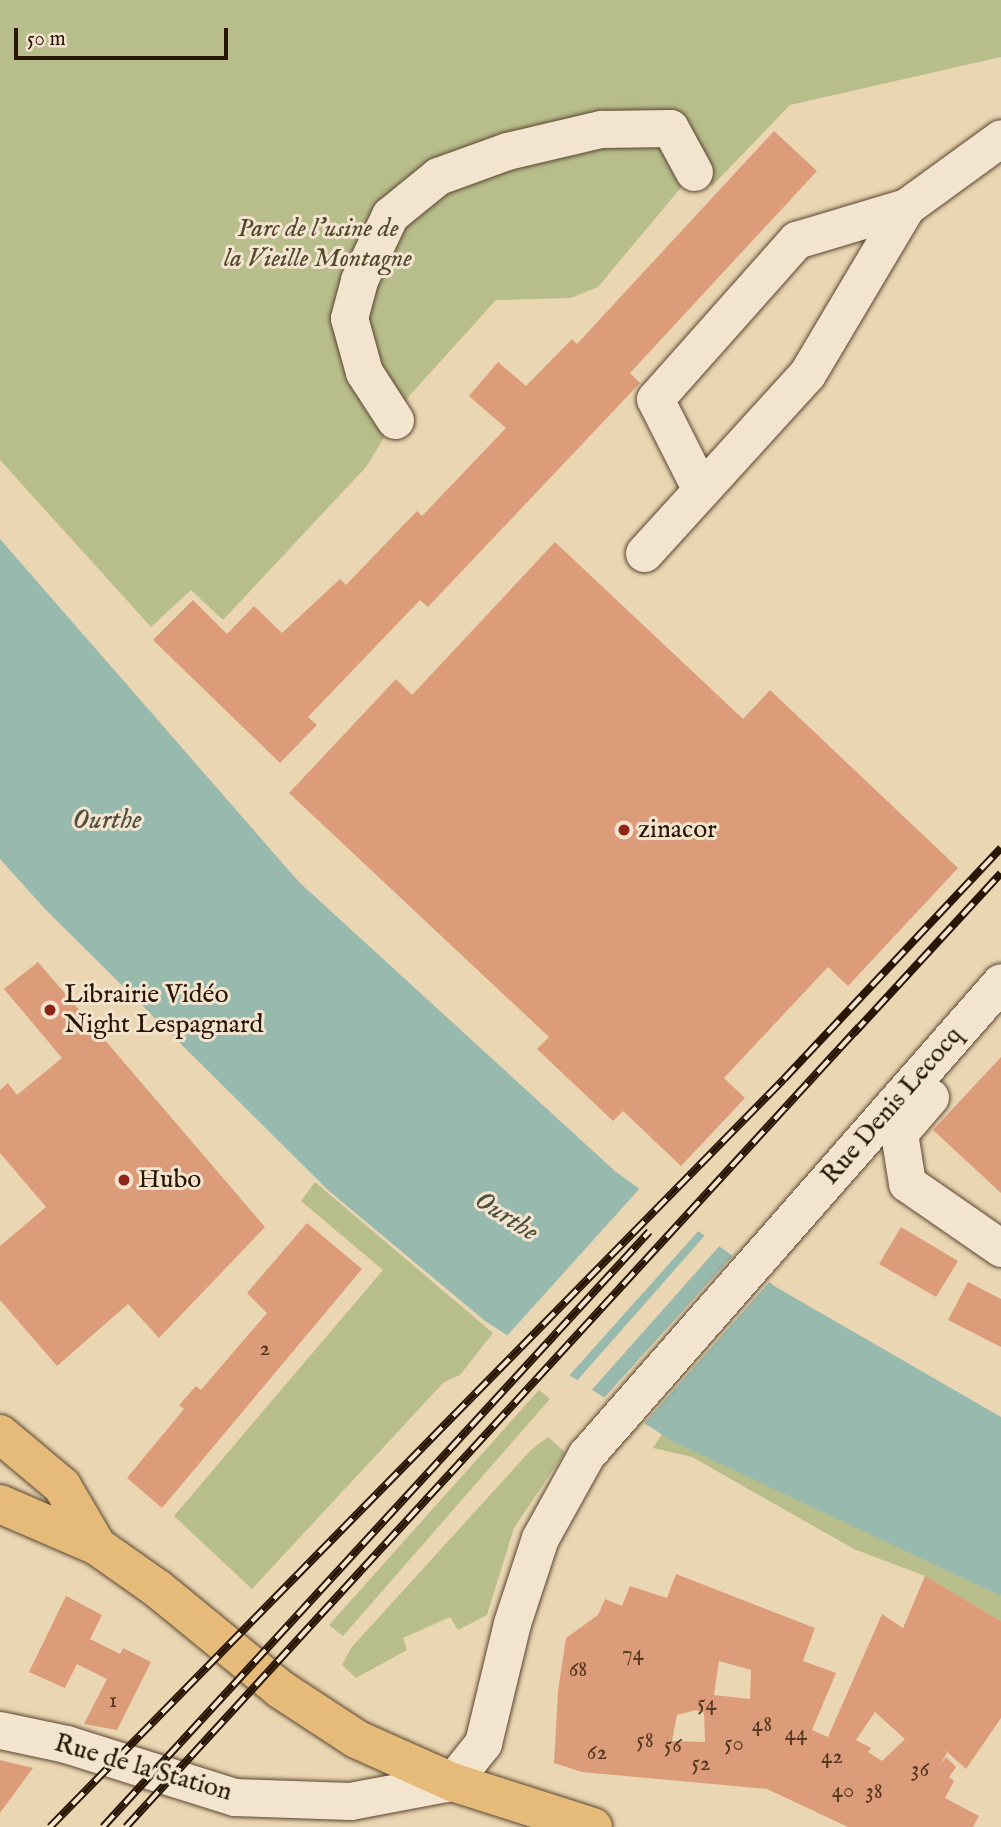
<!DOCTYPE html>
<meta charset="utf-8">
<style>
body{margin:0}
#map{position:relative;width:1001px;height:1827px;overflow:hidden;background:#ebd6b3;font-family:"IM FELL English",serif}
div>[style]{position:absolute}
.green>*{inset:0;background:#b8bd8c}
.water>*{inset:0;background:#98b9ad}
.pier>*{inset:0;background:#ebd6b3}
.building>*{inset:0;background:#dc9c79}
.roads{filter:drop-shadow(0 0 2px #59462f) drop-shadow(0 0 2px #59462f)}
.minor>*{height:37px;margin:-18.5px;padding:0 18.5px;transform-origin:18.5px;border-radius:18.5px;background:#f2e4ce}
.major>*{height:38px;margin:-19px;padding:0 19px;transform-origin:19px;border-radius:19px;background:#e6bb7a}
.rail>*{height:8px;margin-top:-4px;transform-origin:0;background:repeating-linear-gradient(90deg,#f2e4ce 0 16px,#281603 0 32px);box-sizing:border-box;border-block:2px solid #281603}
.dots>*{width:19px;height:19px;translate:-50% -50%;box-sizing:border-box;border:4px solid #f2e4ce;border-radius:50%}
span{translate:-50% -50%;white-space:nowrap;text-align:center;line-height:1.15;-webkit-text-stroke:6px #f2e4ce;paint-order:stroke}
.number-label{font-size:23px;color:#553820}
.number-label span{-webkit-text-stroke-width:0}
.park-label{font-size:26px;color:#53482c;font-style:italic}
.poi-label{font-size:26px;color:#281603}
.left{translate:0 -50%;text-align:left}
.street-label{font-size:26px;color:#281603}
.water-label{font-size:28px;color:#4f4f3e;font-style:italic}
.scale{position:absolute;left:14px;top:28px;width:214px;height:32px;box-sizing:border-box;border:4px solid #281603;border-top:0;padding-left:9px;font-size:21px;line-height:24px;white-space:nowrap;color:#281603;-webkit-text-stroke:5px #f2e4ce;paint-order:stroke}
</style>
<div id="map">
<div class="green">
<div style="clip-path:polygon(0 0,1001px 0,1001px 57px,790px 105px,712px 186px,694px 172px,598px 287px,571px 298px,496px 300px,410px 395px,366px 467px,223px 620px,191px 590px,151px 627px,0 460px)"></div>
<div style="clip-path:polygon(315px 1182px,493px 1333px,460px 1375px,444px 1382px,252px 1589px,174px 1516px,383px 1270px,301px 1201px)"></div>
<div style="clip-path:polygon(539px 1390px,550px 1399px,343px 1636px,329px 1625px)"></div>
<div style="clip-path:polygon(662px 1434px,1001px 1596px,1001px 1621px,925px 1576px,854px 1549px,692px 1457px,653px 1448px)"></div>
<div style="clip-path:polygon(548px 1437px,565px 1452px,514px 1528px,487px 1615px,458px 1630px,450px 1617px,403px 1638px,407px 1650px,356px 1678px,342px 1665px,351px 1648px,531px 1450px)"></div>
</div>
<div class="water">
<div style="clip-path:polygon(0 539px,299px 882px,616px 1172px,776px 1287px,1001px 1417px,1001px 1596px,672px 1441px,485px 1321px,329px 1191px,45px 909px,0 859px)"></div>
</div>
<div class="pier">
<div style="clip-path:polygon(642px 1186px,701px 1228px,567px 1378px,505px 1338px)"></div>
<div style="clip-path:polygon(707px 1233px,722px 1243px,590px 1392px,575px 1383px)"></div>
<div style="clip-path:polygon(735px 1253px,772px 1279px,642px 1426px,602px 1400px)"></div>
</div>
<div class="building">
<div style="clip-path:polygon(774px 131px,817px 171px,630px 373px,640px 383px,428px 607px,420px 600px,308px 717px,317px 725px,280px 763px,153px 640px,193px 600px,227px 634px,254px 606px,282px 633px,340px 579px,346px 585px,417px 511px,422px 516px,506px 428px,469px 396px,498px 362px,526px 386px,572px 339px,577px 344px)"></div>
<div style="clip-path:polygon(555px 542px,743px 719px,770px 690px,958px 868px,848px 986px,828px 967px,724px 1078px,745px 1098px,681px 1166px,623px 1111px,613px 1121px,537px 1049px,549px 1037px,289px 793px,396px 679px,412px 695px)"></div>
<div style="clip-path:polygon(38px 962px,265px 1227px,159px 1338px,128px 1304px,57px 1366px,0 1300px,0 1246px,46px 1207px,0 1153px,0 1090px,8px 1083px,17px 1095px,62px 1058px,4px 989px)"></div>
<div style="clip-path:polygon(1001px 1057px,1001px 1193px,933px 1130px)"></div>
<div style="clip-path:polygon(307px 1223px,362px 1269px,162px 1508px,127px 1478px,184px 1409px,179px 1405px,196px 1386px,201px 1390px,267px 1313px,247px 1293px)"></div>
<div style="clip-path:polygon(901px 1227px,958px 1261px,936px 1297px,879px 1264px)"></div>
<div style="clip-path:polygon(968px 1282px,1001px 1299px,1001px 1347px,948px 1320px)"></div>
<div style="clip-path:polygon(evenodd,676px 1574px,815px 1628px,803px 1661px,836px 1673px,812px 1730px,828px 1737px,882px 1614px,903px 1628px,925px 1576px,1001px 1621px,1001px 1718px,966px 1769px,945px 1750px,947px 1753px,938px 1768px,946px 1757px,956px 1767px,949px 1777px,954px 1781px,945px 1798px,979px 1816px,973px 1827px,848px 1827px,767px 1789px,582px 1772px,554px 1763px,558px 1691px,566px 1638px,598px 1615px,605px 1599px,622px 1606px,630px 1586px,667px 1598px,676px 1574px,719px 1661px,751px 1670px,750px 1699px,714px 1695px,719px 1661px,676px 1574px,696px 1710px,704px 1713px,705px 1742px,672px 1741px,677px 1715px,696px 1710px,676px 1574px,875px 1712px,905px 1739px,882px 1761px,868px 1752px,871px 1748px,856px 1740px,875px 1712px)"></div>
<div style="clip-path:polygon(66px 1596px,102px 1615px,90px 1639px,120px 1654px,123px 1648px,151px 1662px,117px 1730px,84px 1724px,107px 1679px,77px 1664px,65px 1688px,29px 1672px)"></div>
<div style="clip-path:polygon(0 1760px,33px 1768px,0 1813px)"></div>
</div>
<div class="roads">
<div class="minor">
<div style="left:395px;top:420px;width:57px;rotate:-122.9deg"></div>
<div style="left:364px;top:372px;width:56px;rotate:-105.5deg"></div>
<div style="left:349px;top:318px;width:39px;rotate:-75deg"></div>
<div style="left:359px;top:280px;width:72px;rotate:-64.5deg"></div>
<div style="left:390px;top:215px;width:62px;rotate:-39.1deg"></div>
<div style="left:438px;top:176px;width:73px;rotate:-19.9deg"></div>
<div style="left:507px;top:151px;width:97px;rotate:-13.2deg"></div>
<div style="left:601px;top:129px;width:69px;rotate:-0.8deg"></div>
<div style="left:670px;top:128px;width:50px;rotate:61.4deg"></div>
<div style="left:701px;top:490px;width:102px;rotate:-116.8deg"></div>
<div style="left:655px;top:399px;width:213px;rotate:-48.4deg"></div>
<div style="left:796px;top:240px;width:115px;rotate:-16.7deg"></div>
<div style="left:644px;top:553px;width:242px;rotate:-47.7deg"></div>
<div style="left:807px;top:374px;width:194px;rotate:-59.3deg"></div>
<div style="left:906px;top:207px;width:117px;rotate:-36deg"></div>
<div style="left:930px;top:1097px;width:48px;rotate:130.7deg"></div>
<div style="left:899px;top:1133px;width:51px;rotate:80.9deg"></div>
<div style="left:907px;top:1183px;width:114px;rotate:34.7deg"></div>
<div style="left:0;top:1730px;width:67px;rotate:12deg"></div>
<div style="left:66px;top:1744px;width:176px;rotate:17.5deg"></div>
<div style="left:234px;top:1797px;width:116px;rotate:2deg"></div>
<div style="left:350px;top:1801px;width:104px;rotate:-10.6deg"></div>
<div style="left:452px;top:1782px;width:50px;rotate:-51.5deg"></div>
<div style="left:483px;top:1743px;width:123px;rotate:-76.4deg"></div>
<div style="left:512px;top:1623px;width:89px;rotate:-71.8deg"></div>
<div style="left:540px;top:1538px;width:95px;rotate:-61deg"></div>
<div style="left:586px;top:1455px;width:629px;rotate:-48.74deg"></div>
</div>
<div class="major">
<div style="left:0;top:1434px;width:81px;rotate:40deg"></div>
<div style="left:62px;top:1486px;width:69px;rotate:59.7deg"></div>
<div style="left:0;top:1504px;width:106px;rotate:23.4deg"></div>
<div style="left:97px;top:1546px;width:75px;rotate:35.2deg"></div>
<div style="left:158px;top:1589px;width:158px;rotate:39.3deg"></div>
<div style="left:280px;top:1689px;width:91px;rotate:33.3deg"></div>
<div style="left:356px;top:1739px;width:105px;rotate:24.1deg"></div>
<div style="left:452px;top:1782px;width:148px;rotate:17.7deg"></div>
</div>
</div>
<div class="rail">
<div style="left:854px;top:1033px;width:217px;rotate:-47.4deg"></div>
<div style="left:50px;top:1827px;width:1048px;rotate:-45.54deg"></div>
<div style="left:784px;top:1079px;width:317px;rotate:-46.8deg"></div>
<div style="left:103px;top:1827px;width:808px;rotate:-47.46deg"></div>
<div style="left:126px;top:1827px;width:1085px;rotate:-47.5deg"></div>
</div>
<div class="dots">
<div style="left:624px;top:830px;background:#8f2418"></div>
<div style="left:50px;top:1010px;background:#8f2418"></div>
<div style="left:124px;top:1180px;background:#8f2418"></div>
</div>
<div class="number-label">
<span style="left:265px;top:1349px">2</span>
<span style="left:633px;top:1654px">74</span>
<span style="left:578px;top:1670px">68</span>
<span style="left:113px;top:1701px">1</span>
<span style="left:707px;top:1704px">54</span>
<span style="left:762px;top:1725px">48</span>
<span style="left:796px;top:1734px">44</span>
<span style="left:645px;top:1741px">58</span>
<span style="left:734px;top:1744px">50</span>
<span style="left:673px;top:1746px">56</span>
<span style="left:597px;top:1753px">62</span>
<span style="left:832px;top:1757px">42</span>
<span style="left:701px;top:1764px">52</span>
<span style="left:920px;top:1770px">36</span>
<span style="left:843px;top:1791px">40</span>
<span style="left:874px;top:1792px">38</span>
</div>
<div class="park-label">
<span style="left:318px;top:244px">Parc de l'usine de<br>la Vieille Montagne</span>
</div>
<div class="poi-label">
<span class="left" style="left:638px;top:830px">zinacor</span>
<span class="left" style="left:64px;top:1010px">Librairie Vidéo<br>Night Lespagnard</span>
<span class="left" style="left:138px;top:1180px">Hubo</span>
</div>
<div class="street-label">
<span style="left:892px;top:1106px;rotate:-49deg">Rue Denis Lecocq</span>
<span style="left:143px;top:1768px;rotate:16deg">Rue de la Station</span>
</div>
<div class="water-label">
<span style="left:107px;top:821px">Ourthe</span>
<span style="left:506px;top:1217px;rotate:33deg">Ourthe</span>
</div>
<div class="scale">50 m</div>
</div>
